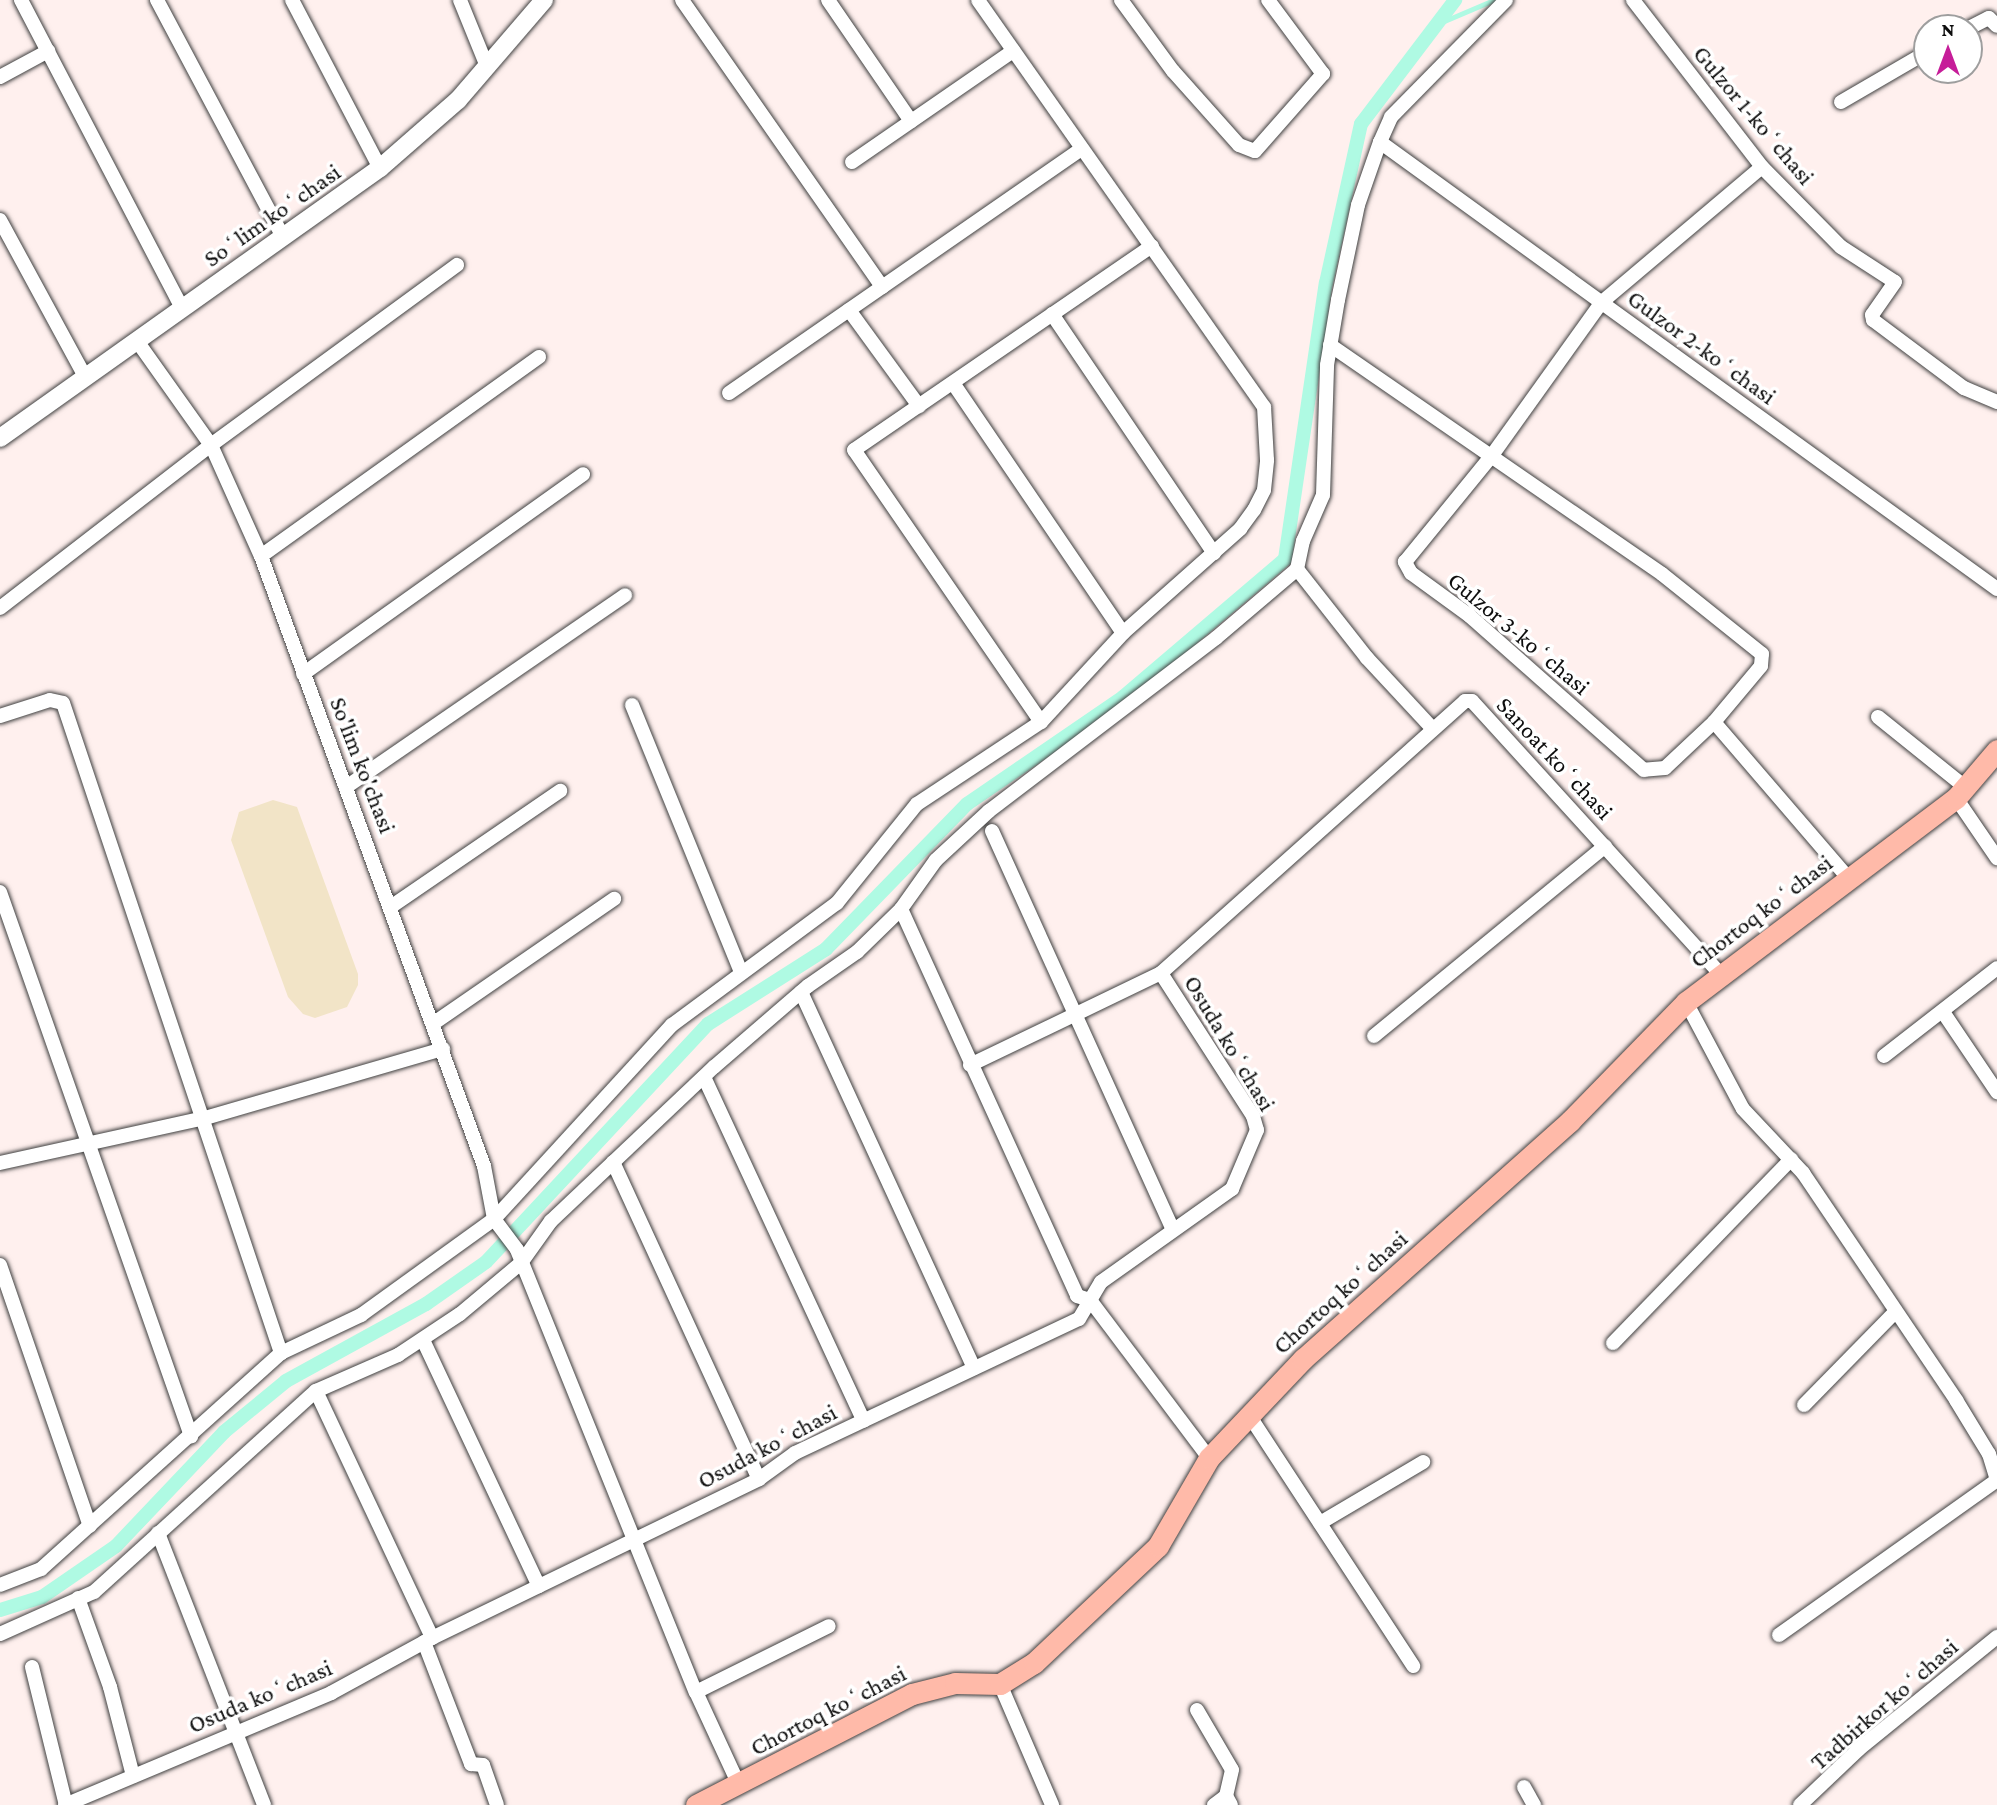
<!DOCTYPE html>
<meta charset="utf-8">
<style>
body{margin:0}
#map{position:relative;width:1997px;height:1805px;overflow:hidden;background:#fff0ee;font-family:"Crimson Pro",serif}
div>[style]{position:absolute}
.pitch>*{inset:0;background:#f2e4c7}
.stream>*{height:4.5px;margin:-2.25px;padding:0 2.25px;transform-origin:2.25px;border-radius:2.25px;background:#affae3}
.canal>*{height:14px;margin:-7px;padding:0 7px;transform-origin:7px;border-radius:7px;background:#affae3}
.roads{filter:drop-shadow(0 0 2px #404040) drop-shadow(0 0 2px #404040)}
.minor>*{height:14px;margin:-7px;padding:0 7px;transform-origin:7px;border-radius:7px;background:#fff}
.tertiary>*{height:18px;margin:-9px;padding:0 9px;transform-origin:9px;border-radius:9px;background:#fff}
.secondary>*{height:21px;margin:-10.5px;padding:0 10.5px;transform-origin:10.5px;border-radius:10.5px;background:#ffbaa9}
span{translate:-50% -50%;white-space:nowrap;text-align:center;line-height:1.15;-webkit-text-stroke:7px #fff;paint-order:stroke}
.street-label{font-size:24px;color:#0d0d0d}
.north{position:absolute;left:1913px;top:14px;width:70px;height:70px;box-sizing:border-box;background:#fff;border:2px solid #9e9e9e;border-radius:50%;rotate:0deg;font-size:19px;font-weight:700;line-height:28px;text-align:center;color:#0d0d0d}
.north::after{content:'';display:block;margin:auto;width:24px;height:32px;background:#c61d99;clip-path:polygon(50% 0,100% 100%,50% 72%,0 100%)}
</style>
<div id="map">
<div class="pitch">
<div style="clip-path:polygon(273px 800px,297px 807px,358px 974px,358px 985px,347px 1007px,315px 1018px,303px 1014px,288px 997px,231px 840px,239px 812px)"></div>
</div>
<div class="stream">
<div style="left:1435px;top:25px;width:64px;rotate:-23deg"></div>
</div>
<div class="canal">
<div style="left:0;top:1610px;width:44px;rotate:-17.2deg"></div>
<div style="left:42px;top:1597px;width:90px;rotate:-34.6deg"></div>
<div style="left:116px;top:1546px;width:157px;rotate:-46.5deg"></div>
<div style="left:224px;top:1432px;width:80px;rotate:-39.4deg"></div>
<div style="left:286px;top:1381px;width:160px;rotate:-28.8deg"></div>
<div style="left:426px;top:1304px;width:73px;rotate:-35deg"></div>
<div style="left:486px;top:1262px;width:325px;rotate:-47deg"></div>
<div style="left:708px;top:1024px;width:140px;rotate:-32.4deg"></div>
<div style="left:826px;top:949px;width:202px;rotate:-45.8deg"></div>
<div style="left:967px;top:804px;width:189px;rotate:-34.4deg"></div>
<div style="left:1123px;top:697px;width:213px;rotate:-40.4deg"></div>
<div style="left:1285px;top:559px;width:279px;rotate:-81.6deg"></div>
<div style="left:1326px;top:283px;width:163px;rotate:-77.6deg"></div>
<div style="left:1361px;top:124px;width:156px;rotate:-52.8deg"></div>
</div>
<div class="roads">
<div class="minor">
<div style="left:21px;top:0;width:348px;rotate:62.4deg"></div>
<div style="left:157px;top:0;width:268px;rotate:62deg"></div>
<div style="left:292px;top:0;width:190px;rotate:62.4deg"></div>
<div style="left:460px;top:0;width:69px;rotate:67.9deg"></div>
<div style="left:682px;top:0;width:350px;rotate:55.1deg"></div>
<div style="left:828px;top:0;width:147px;rotate:55.6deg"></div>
<div style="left:1121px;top:0;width:88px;rotate:53.8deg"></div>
<div style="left:1173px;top:71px;width:99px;rotate:48.3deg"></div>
<div style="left:1239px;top:145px;width:17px;rotate:21deg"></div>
<div style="left:1255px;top:151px;width:103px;rotate:-48.6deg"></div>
<div style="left:1323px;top:74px;width:92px;rotate:-126.6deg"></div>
<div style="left:1633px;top:0;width:211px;rotate:52.3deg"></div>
<div style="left:1762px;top:167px;width:112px;rotate:45.4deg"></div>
<div style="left:1841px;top:247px;width:64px;rotate:32.9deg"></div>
<div style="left:1895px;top:282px;width:40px;rotate:124.9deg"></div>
<div style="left:1872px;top:315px;width:5px;rotate:79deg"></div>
<div style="left:1873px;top:320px;width:114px;rotate:36.8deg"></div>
<div style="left:1964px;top:388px;width:36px;rotate:23deg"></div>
<div style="left:1969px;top:28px;width:22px;rotate:-27deg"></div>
<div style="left:1989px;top:18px;width:11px;rotate:45deg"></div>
<div style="left:0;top:77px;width:55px;rotate:-28.4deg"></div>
<div style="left:1841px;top:102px;width:99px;rotate:-30.2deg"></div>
<div style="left:1380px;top:142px;width:762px;rotate:35.92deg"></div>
<div style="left:852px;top:162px;width:196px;rotate:-34.6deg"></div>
<div style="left:0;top:220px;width:176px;rotate:61.5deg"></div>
<div style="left:849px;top:310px;width:119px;rotate:53.9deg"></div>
<div style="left:1052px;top:314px;width:289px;rotate:55.9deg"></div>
<div style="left:137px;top:341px;width:128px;rotate:54.6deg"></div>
<div style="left:211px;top:445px;width:122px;rotate:65.8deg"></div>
<div style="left:261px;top:556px;width:649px;rotate:69.92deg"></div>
<div style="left:484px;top:1166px;width:54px;rotate:79.3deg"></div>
<div style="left:494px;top:1219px;width:39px;rotate:53deg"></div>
<div style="left:517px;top:1250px;width:477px;rotate:68deg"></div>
<div style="left:696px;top:1692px;width:102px;rotate:65.2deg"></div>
<div style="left:1330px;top:345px;width:403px;rotate:34.6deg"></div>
<div style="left:1662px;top:574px;width:128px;rotate:38.7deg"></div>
<div style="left:1762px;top:654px;width:12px;rotate:95deg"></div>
<div style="left:1761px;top:666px;width:73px;rotate:130deg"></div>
<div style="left:1714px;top:722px;width:206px;rotate:49.3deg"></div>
<div style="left:953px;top:383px;width:302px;rotate:55.8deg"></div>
<div style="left:729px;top:393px;width:429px;rotate:-34.7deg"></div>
<div style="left:261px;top:556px;width:342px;rotate:-35.6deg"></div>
<div style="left:1297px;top:569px;width:113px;rotate:51.8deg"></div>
<div style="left:1367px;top:658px;width:96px;rotate:47.1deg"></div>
<div style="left:0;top:608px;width:267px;rotate:-37.7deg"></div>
<div style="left:211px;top:445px;width:305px;rotate:-36.2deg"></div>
<div style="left:303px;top:674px;width:344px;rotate:-35.5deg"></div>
<div style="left:632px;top:705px;width:288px;rotate:67.8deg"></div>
<div style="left:0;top:716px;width:52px;rotate:-17.7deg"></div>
<div style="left:50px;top:700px;width:13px;rotate:13deg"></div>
<div style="left:63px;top:703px;width:686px;rotate:71.46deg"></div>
<div style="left:1878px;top:717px;width:112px;rotate:38.8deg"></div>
<div style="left:1041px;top:722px;width:330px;rotate:-124.5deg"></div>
<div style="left:854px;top:450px;width:361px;rotate:-34.4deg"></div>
<div style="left:1714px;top:722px;width:67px;rotate:136.8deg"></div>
<div style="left:1665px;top:768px;width:21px;rotate:175deg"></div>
<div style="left:1644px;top:770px;width:232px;rotate:-138.5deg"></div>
<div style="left:1470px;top:616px;width:73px;rotate:-143.9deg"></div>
<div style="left:1411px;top:573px;width:13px;rotate:-119deg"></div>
<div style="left:1405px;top:562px;width:139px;rotate:-50.8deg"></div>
<div style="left:1493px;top:454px;width:187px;rotate:-54.4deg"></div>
<div style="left:1602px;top:302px;width:209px;rotate:-40.2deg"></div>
<div style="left:349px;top:785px;width:335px;rotate:-34.5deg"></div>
<div style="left:1956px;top:798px;width:73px;rotate:55.7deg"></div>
<div style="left:992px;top:831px;width:438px;rotate:65.6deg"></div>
<div style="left:0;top:892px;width:577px;rotate:70.65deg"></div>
<div style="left:392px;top:906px;width:204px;rotate:-34.4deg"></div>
<div style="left:901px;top:909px;width:425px;rotate:65.5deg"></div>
<div style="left:1077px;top:1296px;width:14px;rotate:17deg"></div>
<div style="left:1090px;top:1300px;width:198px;rotate:53deg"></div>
<div style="left:801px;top:992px;width:414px;rotate:65.3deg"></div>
<div style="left:1686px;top:1002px;width:121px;rotate:62deg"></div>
<div style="left:1743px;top:1109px;width:88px;rotate:46.8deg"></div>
<div style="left:1803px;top:1173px;width:274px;rotate:56deg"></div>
<div style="left:1956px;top:1400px;width:63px;rotate:58.6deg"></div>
<div style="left:1989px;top:1454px;width:27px;rotate:73deg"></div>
<div style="left:1943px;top:1012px;width:97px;rotate:56deg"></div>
<div style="left:434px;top:1023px;width:219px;rotate:-34.6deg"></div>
<div style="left:1374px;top:1036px;width:299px;rotate:-39.4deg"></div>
<div style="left:1884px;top:1056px;width:143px;rotate:-37.9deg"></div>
<div style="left:970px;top:1065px;width:212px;rotate:-25.7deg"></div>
<div style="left:1161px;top:973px;width:408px;rotate:-41.8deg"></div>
<div style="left:1465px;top:701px;width:7px"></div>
<div style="left:1472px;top:701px;width:369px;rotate:47.7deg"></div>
<div style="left:704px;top:1077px;width:379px;rotate:65.1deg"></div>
<div style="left:613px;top:1162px;width:349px;rotate:65.3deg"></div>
<div style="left:0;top:1163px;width:210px;rotate:-12.4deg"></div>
<div style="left:205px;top:1118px;width:248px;rotate:-16.2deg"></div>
<div style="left:0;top:1265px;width:276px;rotate:71deg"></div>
<div style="left:423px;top:1340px;width:272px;rotate:64.8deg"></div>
<div style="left:1613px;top:1343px;width:256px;rotate:-45.9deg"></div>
<div style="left:316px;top:1391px;width:273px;rotate:64.8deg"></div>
<div style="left:1804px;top:1405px;width:129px;rotate:-45.6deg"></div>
<div style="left:1249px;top:1415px;width:300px;rotate:56.8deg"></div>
<div style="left:1320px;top:1523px;width:120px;rotate:-30.6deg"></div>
<div style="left:158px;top:1533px;width:292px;rotate:68.7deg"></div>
<div style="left:0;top:1585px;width:44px;rotate:-21.3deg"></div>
<div style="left:41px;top:1569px;width:323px;rotate:-42deg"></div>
<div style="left:281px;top:1353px;width:89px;rotate:-25.4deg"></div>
<div style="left:361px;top:1315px;width:164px;rotate:-35.8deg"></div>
<div style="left:494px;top:1219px;width:263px;rotate:-47.5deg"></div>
<div style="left:672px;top:1025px;width:205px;rotate:-36.5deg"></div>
<div style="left:837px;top:903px;width:127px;rotate:-51.1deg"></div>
<div style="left:917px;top:804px;width:149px;rotate:-33.5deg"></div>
<div style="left:1041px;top:722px;width:121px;rotate:-47.3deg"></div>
<div style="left:1123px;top:633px;width:157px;rotate:-41.6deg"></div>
<div style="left:1240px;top:529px;width:24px;rotate:-54deg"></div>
<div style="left:1254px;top:510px;width:22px;rotate:-63deg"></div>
<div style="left:1264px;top:490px;width:30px;rotate:-84deg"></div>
<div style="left:1267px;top:460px;width:53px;rotate:-93.2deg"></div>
<div style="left:1264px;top:407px;width:497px;rotate:-125.1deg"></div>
<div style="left:78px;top:1598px;width:95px;rotate:70.2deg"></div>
<div style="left:110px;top:1687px;width:92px;rotate:75.5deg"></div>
<div style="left:0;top:1634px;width:103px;rotate:-24.1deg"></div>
<div style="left:94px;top:1592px;width:299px;rotate:-42.2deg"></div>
<div style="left:316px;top:1391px;width:90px;rotate:-23.7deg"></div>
<div style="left:398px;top:1355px;width:74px;rotate:-33.5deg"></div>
<div style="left:460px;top:1314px;width:80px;rotate:-39.9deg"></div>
<div style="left:521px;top:1263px;width:52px;rotate:-54.5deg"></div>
<div style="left:551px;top:1221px;width:224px;rotate:-43.4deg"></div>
<div style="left:714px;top:1067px;width:124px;rotate:-40.8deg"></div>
<div style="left:808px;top:986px;width:60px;rotate:-34.8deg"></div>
<div style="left:857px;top:952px;width:62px;rotate:-44.3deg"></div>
<div style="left:901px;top:909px;width:60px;rotate:-54.5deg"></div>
<div style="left:936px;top:860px;width:72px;rotate:-42.8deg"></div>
<div style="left:989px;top:811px;width:285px;rotate:-37.3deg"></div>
<div style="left:1216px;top:638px;width:106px;rotate:-40.4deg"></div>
<div style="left:1297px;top:569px;width:29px;rotate:-78deg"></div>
<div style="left:1303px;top:541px;width:50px;rotate:-66.5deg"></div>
<div style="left:1323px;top:495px;width:130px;rotate:-88.2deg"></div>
<div style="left:1327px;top:365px;width:66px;rotate:-80.4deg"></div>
<div style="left:1338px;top:300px;width:97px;rotate:-78.1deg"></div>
<div style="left:1358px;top:205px;width:67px;rotate:-70.8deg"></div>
<div style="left:1380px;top:142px;width:27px;rotate:-66deg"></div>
<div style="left:1391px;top:117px;width:164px;rotate:-45.5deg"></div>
<div style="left:1779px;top:1635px;width:267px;rotate:-35.4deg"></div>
<div style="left:424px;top:1642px;width:131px;rotate:68.9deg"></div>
<div style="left:471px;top:1764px;width:12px;rotate:5deg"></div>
<div style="left:483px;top:1765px;width:42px;rotate:70.7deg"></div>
<div style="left:32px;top:1667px;width:142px;rotate:76.2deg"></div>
<div style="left:1000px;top:1684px;width:132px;rotate:66.7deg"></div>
<div style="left:696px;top:1692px;width:148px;rotate:-26.4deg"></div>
<div style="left:1197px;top:1710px;width:69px;rotate:59.7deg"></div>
<div style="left:1232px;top:1770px;width:27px;rotate:103deg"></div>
<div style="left:1226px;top:1796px;width:10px;rotate:61deg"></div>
<div style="left:1524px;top:1787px;width:21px;rotate:61deg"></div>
<div style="left:65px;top:1805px;width:289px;rotate:-22.8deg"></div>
<div style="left:331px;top:1693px;width:115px;rotate:-28.6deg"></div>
<div style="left:432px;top:1638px;width:364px;rotate:-25.9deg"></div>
<div style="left:759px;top:1479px;width:44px;rotate:-35.8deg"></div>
<div style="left:795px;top:1453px;width:314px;rotate:-25.3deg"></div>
<div style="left:1079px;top:1319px;width:43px;rotate:-59.3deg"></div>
<div style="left:1101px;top:1282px;width:161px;rotate:-35.4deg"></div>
<div style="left:1232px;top:1189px;width:64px;rotate:-67deg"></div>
<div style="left:1257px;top:1130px;width:15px;rotate:-106deg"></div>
<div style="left:1253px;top:1116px;width:170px;rotate:-122.8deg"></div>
<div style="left:1214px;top:1805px;width:15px;rotate:-37deg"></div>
<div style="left:1800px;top:1805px;width:81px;rotate:-43.5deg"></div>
<div style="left:1859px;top:1749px;width:178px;rotate:-39.1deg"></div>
</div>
<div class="tertiary">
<div style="left:0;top:438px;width:466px;rotate:-35.4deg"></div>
<div style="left:380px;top:168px;width:103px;rotate:-41.1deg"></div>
<div style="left:458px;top:100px;width:132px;rotate:-49.3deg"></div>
</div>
<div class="secondary">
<div style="left:696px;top:1805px;width:243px;rotate:-27.2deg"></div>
<div style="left:912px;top:1694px;width:44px;rotate:-14.3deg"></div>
<div style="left:955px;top:1683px;width:45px;rotate:1.3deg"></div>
<div style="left:1000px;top:1684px;width:40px;rotate:-32deg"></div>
<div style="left:1034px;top:1663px;width:170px;rotate:-43.3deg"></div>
<div style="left:1158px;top:1546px;width:102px;rotate:-59.9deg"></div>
<div style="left:1209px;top:1458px;width:137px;rotate:-46.5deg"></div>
<div style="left:1303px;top:1359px;width:358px;rotate:-41.7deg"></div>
<div style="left:1570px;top:1121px;width:166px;rotate:-45.7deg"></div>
<div style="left:1686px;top:1002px;width:338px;rotate:-37.1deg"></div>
<div style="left:1956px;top:798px;width:63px;rotate:-49.5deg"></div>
</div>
</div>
<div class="street-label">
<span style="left:1754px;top:115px;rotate:50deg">Gulzor 1-koʻchasi</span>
<span style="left:272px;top:215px;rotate:-35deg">Soʻlim koʻchasi</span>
<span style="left:1702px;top:347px;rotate:36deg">Gulzor 2-koʻchasi</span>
<span style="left:1519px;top:633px;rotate:40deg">Gulzor 3-koʻchasi</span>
<span style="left:1555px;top:758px;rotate:47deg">Sanoat koʻchasi</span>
<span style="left:363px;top:765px;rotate:69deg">So'lim ko'chasi</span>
<span style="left:1761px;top:911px;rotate:-37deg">Chortoq koʻchasi</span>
<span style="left:1230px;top:1043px;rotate:59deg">Osuda koʻchasi</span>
<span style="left:1340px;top:1292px;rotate:-42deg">Chortoq koʻchasi</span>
<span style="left:767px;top:1446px;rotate:-28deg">Osuda koʻchasi</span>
<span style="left:260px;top:1696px;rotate:-23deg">Osuda koʻchasi</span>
<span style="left:1884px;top:1704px;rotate:-41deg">Tadbirkor koʻchasi</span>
<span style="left:828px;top:1710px;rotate:-27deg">Chortoq koʻchasi</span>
</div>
<div class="north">N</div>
</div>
